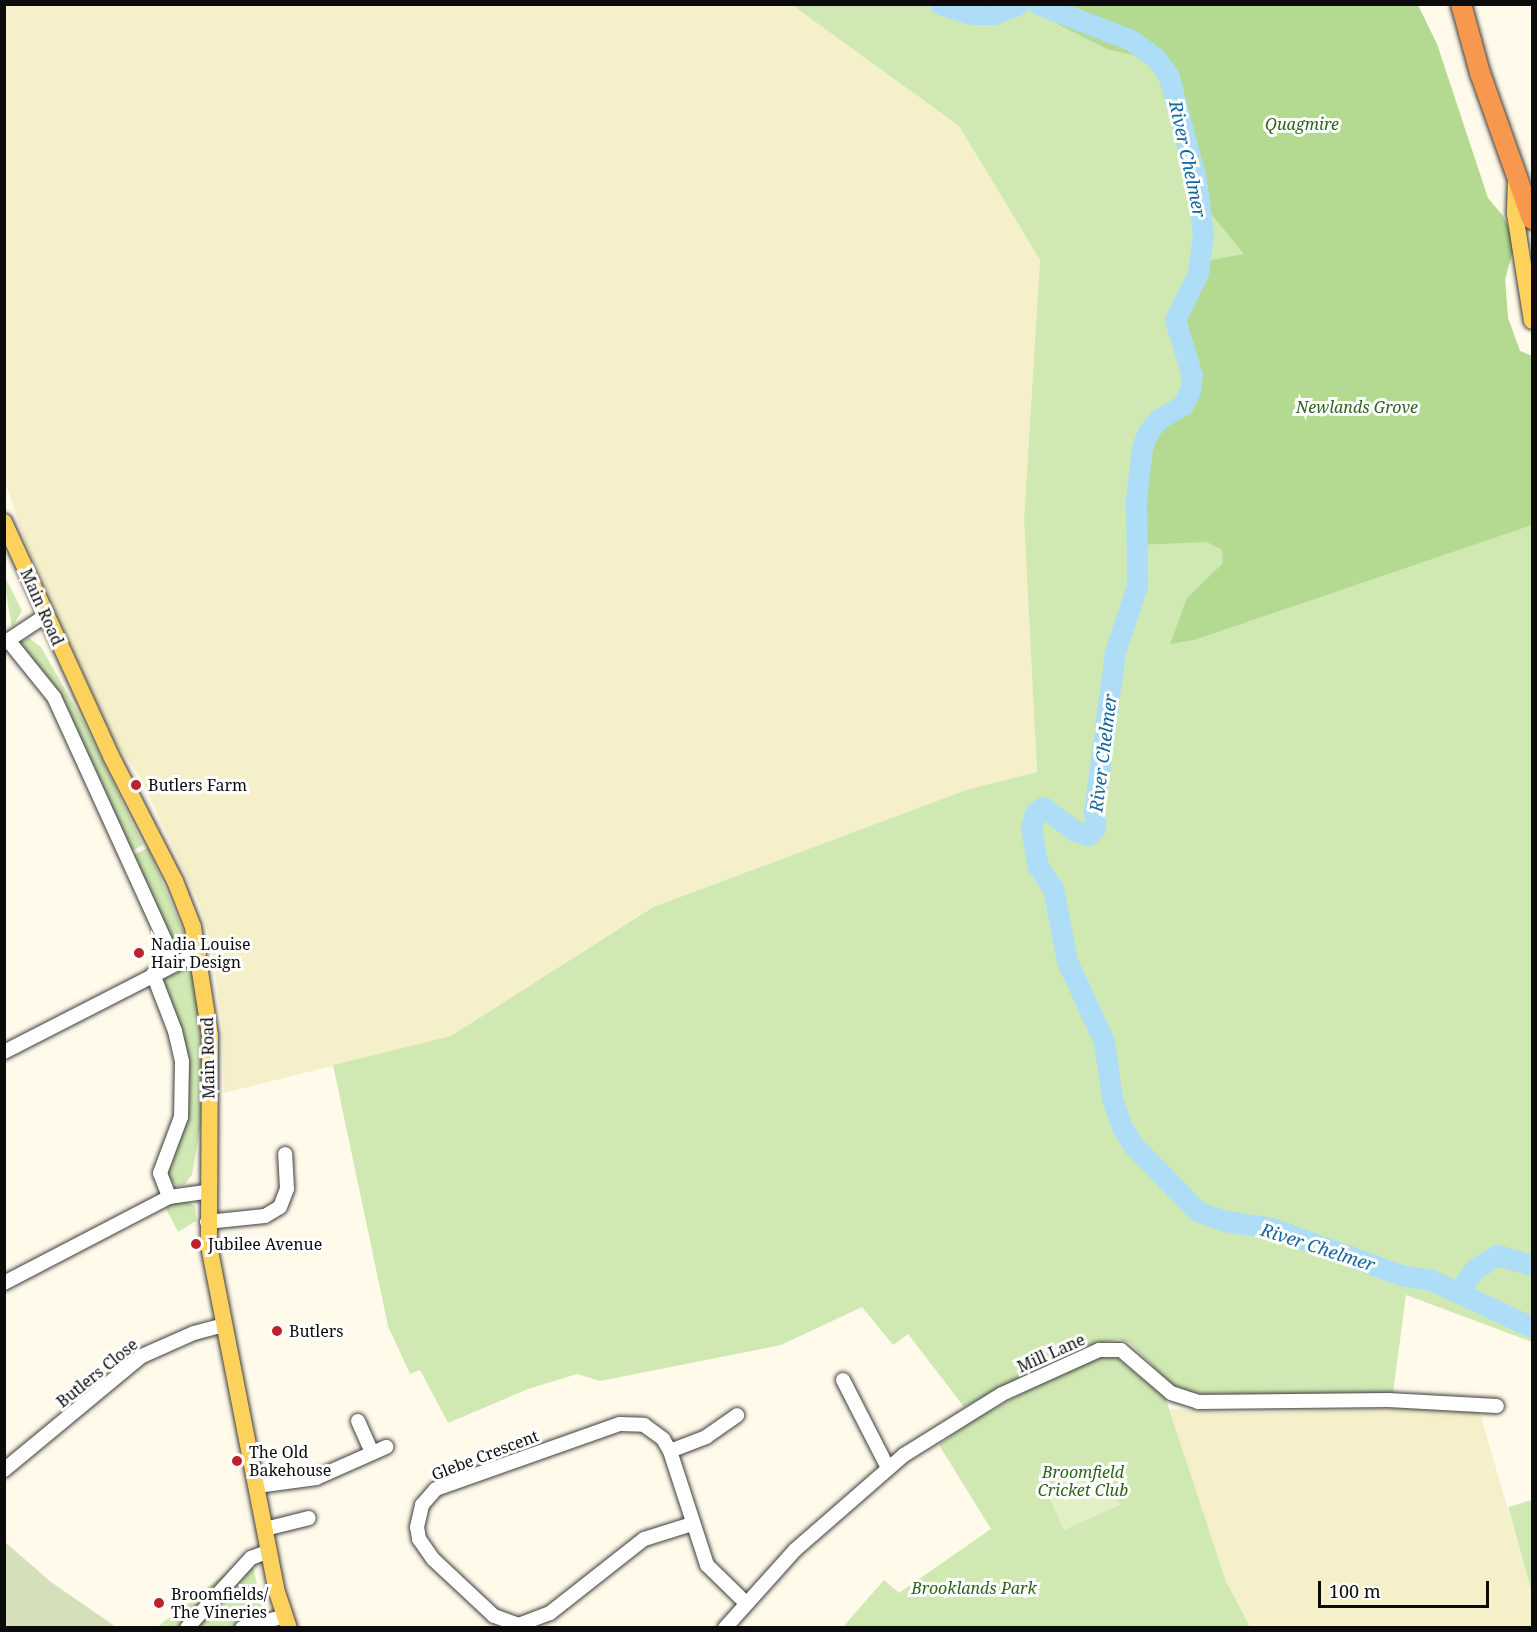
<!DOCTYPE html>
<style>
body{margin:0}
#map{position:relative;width:1537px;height:1632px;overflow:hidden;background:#fffae9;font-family:"Noto Serif",serif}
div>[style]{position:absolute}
.farmland>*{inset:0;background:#f5f0c9}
.green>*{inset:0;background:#d0e9b3}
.forest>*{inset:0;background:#b4da92}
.cemetery>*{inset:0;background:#d5e0bb}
.pitch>*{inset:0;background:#e2f0c5}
.river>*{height:21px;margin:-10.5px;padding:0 10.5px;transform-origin:10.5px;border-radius:10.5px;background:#adddf7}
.roads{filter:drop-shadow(0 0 2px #3e3e3e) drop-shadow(0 0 2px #3e3e3e)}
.minor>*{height:14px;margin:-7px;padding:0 7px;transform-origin:7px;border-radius:7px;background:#fff}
.major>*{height:16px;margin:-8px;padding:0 8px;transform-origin:8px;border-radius:8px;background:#fcd15c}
.highway>*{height:20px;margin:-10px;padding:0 10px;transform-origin:10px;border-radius:10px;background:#f8984e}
.dots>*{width:16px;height:16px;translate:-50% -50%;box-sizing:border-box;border:3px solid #fff;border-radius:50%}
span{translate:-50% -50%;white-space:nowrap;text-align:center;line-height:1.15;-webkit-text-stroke:6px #fff;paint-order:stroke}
.park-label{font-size:16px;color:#2c631b;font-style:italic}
.street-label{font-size:16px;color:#0b0b0b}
.poi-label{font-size:16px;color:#0b0b0b}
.left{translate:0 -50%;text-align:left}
.water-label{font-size:18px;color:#13659f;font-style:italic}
.frame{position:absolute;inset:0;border:6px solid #0b0b0b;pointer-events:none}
.scale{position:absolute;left:1318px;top:1581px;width:171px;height:27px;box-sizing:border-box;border:3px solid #0b0b0b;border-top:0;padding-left:8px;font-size:18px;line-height:21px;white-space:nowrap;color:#0b0b0b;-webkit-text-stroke:4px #fff;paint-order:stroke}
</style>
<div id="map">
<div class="farmland">
<div style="clip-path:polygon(4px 5px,792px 5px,959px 126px,1040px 260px,1024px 519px,1037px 772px,966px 790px,652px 907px,451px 1036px,224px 1093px,222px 1024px,211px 944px,200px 905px,141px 779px,113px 738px,28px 549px,5px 482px)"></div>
<div style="clip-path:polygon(1478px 1406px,1532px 1593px,1532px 1627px,1250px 1627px,1226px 1581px,1169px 1409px,1245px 1413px)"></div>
</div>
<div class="green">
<div style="clip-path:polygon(792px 5px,1068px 5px,1057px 24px,1107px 48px,1137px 56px,1168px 80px,1194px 193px,1515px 243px,1505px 279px,1508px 318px,1520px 351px,1532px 356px,1532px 1342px,1406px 1295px,1393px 1393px,1269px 1397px,1188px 1393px,1174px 1387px,1130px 1343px,1119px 1339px,1075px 1349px,964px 1407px,908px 1334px,893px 1345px,862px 1307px,781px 1345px,600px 1381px,577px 1374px,528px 1389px,448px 1423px,420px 1370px,410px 1374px,388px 1326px,333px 1065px,451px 1036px,653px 907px,966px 790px,1037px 772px,1024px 519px,1040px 260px,959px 126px)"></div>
<div style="clip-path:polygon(5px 577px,22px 611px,12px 627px,5px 587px)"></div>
<div style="clip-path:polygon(29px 638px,41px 647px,84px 723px,143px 845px,131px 851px,31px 657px,21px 647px,21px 642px)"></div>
<div style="clip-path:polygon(148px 848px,184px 933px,186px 946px,177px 953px,133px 855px)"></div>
<div style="clip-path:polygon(188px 965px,193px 966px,202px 1031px,202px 1117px,192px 1175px,184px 1185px,177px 1186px,166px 1175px,187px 1102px,187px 1049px,164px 981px,168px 975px)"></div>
<div style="clip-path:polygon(185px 1201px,195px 1206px,196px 1221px,178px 1232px,164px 1205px)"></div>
<div style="clip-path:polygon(1102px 1357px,1118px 1359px,1165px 1397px,1226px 1581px,1250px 1627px,842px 1628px,884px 1580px,899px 1593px,991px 1529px,939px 1445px,973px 1420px,1074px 1366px)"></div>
<div style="clip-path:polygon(1532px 1500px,1532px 1593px,1508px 1507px)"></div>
<div style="clip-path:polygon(250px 1554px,264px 1616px,245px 1627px,156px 1628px)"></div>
</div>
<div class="forest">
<div style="clip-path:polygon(1091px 4px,1418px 5px,1437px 44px,1488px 198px,1503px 216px,1515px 243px,1505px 279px,1508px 318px,1520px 351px,1532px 356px,1532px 525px,1194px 640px,1170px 644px,1187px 598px,1223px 563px,1222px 550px,1207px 542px,1137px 545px,1143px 445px,1158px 418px,1183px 406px,1190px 391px,1193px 376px,1176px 320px,1200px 262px,1244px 254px,1194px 193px,1168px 80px,1137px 56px,1107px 49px,1057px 24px,1068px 5px)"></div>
</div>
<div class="cemetery">
<div style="clip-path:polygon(5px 1542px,51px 1582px,116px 1627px,5px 1627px)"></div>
</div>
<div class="pitch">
<div style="clip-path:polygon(1101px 1462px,1120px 1505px,1064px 1530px,1045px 1488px)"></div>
</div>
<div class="river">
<div style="left:940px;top:4px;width:33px;rotate:18deg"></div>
<div style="left:971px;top:14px;width:23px"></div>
<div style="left:994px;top:14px;width:27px;rotate:-22deg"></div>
<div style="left:1038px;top:4px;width:100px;rotate:21.2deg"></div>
<div style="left:1131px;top:40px;width:32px;rotate:36deg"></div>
<div style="left:1157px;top:59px;width:22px;rotate:56deg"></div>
<div style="left:1169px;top:77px;width:106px;rotate:75.3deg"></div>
<div style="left:1196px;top:180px;width:53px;rotate:82.5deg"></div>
<div style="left:1203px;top:233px;width:40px;rotate:97.1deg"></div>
<div style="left:1198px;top:273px;width:52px;rotate:116.1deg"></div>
<div style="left:1175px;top:320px;width:58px;rotate:72.8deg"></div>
<div style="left:1192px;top:375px;width:16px;rotate:97deg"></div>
<div style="left:1190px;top:391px;width:16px;rotate:117deg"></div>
<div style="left:1183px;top:405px;width:28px;rotate:150deg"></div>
<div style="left:1159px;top:419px;width:17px;rotate:130deg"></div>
<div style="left:1148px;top:432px;width:17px;rotate:111deg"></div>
<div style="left:1142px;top:448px;width:52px;rotate:96.6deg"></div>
<div style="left:1136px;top:500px;width:86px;rotate:89.3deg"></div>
<div style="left:1137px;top:586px;width:70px;rotate:108.4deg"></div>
<div style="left:1115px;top:652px;width:160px;rotate:97.5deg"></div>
<div style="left:1094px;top:811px;width:17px;rotate:87deg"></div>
<div style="left:1095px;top:828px;width:10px;rotate:135deg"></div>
<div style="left:1088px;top:835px;width:14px;rotate:-163deg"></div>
<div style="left:1075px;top:831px;width:40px;rotate:-143deg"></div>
<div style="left:1043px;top:807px;width:10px;rotate:143deg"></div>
<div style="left:1035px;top:813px;width:16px;rotate:105deg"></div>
<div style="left:1031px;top:828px;width:39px;rotate:80deg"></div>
<div style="left:1038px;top:866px;width:27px;rotate:56deg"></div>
<div style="left:1053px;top:888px;width:74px;rotate:79.1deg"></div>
<div style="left:1067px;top:961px;width:89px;rotate:65.4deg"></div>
<div style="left:1104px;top:1042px;width:57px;rotate:81.9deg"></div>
<div style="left:1112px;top:1098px;width:31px;rotate:71deg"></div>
<div style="left:1122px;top:1127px;width:22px;rotate:58deg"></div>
<div style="left:1134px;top:1146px;width:91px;rotate:45.9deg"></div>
<div style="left:1197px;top:1211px;width:29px;rotate:20deg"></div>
<div style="left:1224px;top:1221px;width:49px;rotate:8.3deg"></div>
<div style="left:1272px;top:1228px;width:140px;rotate:20deg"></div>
<div style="left:1404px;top:1276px;width:27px;rotate:8deg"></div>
<div style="left:1431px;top:1280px;width:111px;rotate:25deg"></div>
<div style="left:1459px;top:1290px;width:26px;rotate:-53deg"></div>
<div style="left:1475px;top:1269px;width:26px;rotate:-32deg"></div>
<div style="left:1497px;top:1255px;width:36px;rotate:16deg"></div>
</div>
<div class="roads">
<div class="minor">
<div style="left:8px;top:640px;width:73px;rotate:51.1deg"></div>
<div style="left:54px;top:697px;width:292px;rotate:65.5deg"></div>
<div style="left:4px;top:643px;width:49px;rotate:-33.4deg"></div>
<div style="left:153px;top:974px;width:61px;rotate:68.9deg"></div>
<div style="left:175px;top:1031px;width:32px;rotate:77deg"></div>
<div style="left:182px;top:1062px;width:55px;rotate:91deg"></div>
<div style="left:181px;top:1117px;width:60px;rotate:110.6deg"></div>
<div style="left:160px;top:1173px;width:26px;rotate:69deg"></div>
<div style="left:4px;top:1052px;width:219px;rotate:-27.1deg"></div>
<div style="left:207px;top:1222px;width:58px;rotate:-5.9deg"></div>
<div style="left:265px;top:1216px;width:17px;rotate:-31deg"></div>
<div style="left:280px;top:1207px;width:19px;rotate:-69deg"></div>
<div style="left:287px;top:1189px;width:35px;rotate:-93deg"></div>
<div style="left:4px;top:1283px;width:186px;rotate:-27.5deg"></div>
<div style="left:169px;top:1197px;width:37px;rotate:-8deg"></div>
<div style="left:843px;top:1380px;width:99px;rotate:62.9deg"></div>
<div style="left:358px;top:1421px;width:35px;rotate:66deg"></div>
<div style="left:670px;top:1451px;width:39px;rotate:-21deg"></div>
<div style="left:706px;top:1437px;width:38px;rotate:-35deg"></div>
<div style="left:4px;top:1470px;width:179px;rotate:-39.6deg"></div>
<div style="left:142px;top:1356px;width:57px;rotate:-23.9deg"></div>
<div style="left:194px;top:1333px;width:31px;rotate:-15deg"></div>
<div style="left:257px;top:1486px;width:60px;rotate:-7.7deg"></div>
<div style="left:316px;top:1478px;width:77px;rotate:-23.9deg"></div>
<div style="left:692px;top:1524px;width:50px;rotate:162.6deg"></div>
<div style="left:644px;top:1539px;width:120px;rotate:141.8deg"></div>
<div style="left:550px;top:1613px;width:33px;rotate:159deg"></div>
<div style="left:519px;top:1625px;width:27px;rotate:-160deg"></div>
<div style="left:494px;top:1616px;width:83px;rotate:-136.9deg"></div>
<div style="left:433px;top:1559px;width:24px;rotate:-125deg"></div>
<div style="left:419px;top:1539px;width:12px;rotate:-99deg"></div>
<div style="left:417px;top:1527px;width:23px;rotate:-77deg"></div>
<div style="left:422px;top:1505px;width:21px;rotate:-49deg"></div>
<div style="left:436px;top:1489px;width:195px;rotate:-19.5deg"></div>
<div style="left:620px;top:1424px;width:24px;rotate:2deg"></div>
<div style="left:644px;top:1425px;width:24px;rotate:36deg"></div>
<div style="left:663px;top:1439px;width:14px;rotate:60deg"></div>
<div style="left:670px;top:1451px;width:120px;rotate:72deg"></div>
<div style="left:707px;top:1565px;width:54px;rotate:44.3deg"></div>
<div style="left:265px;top:1529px;width:45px;rotate:-14deg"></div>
<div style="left:187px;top:1628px;width:95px;rotate:-47.6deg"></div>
<div style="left:251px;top:1558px;width:19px;rotate:-21deg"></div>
<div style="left:242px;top:1628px;width:45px;rotate:-15.6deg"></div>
<div style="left:725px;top:1628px;width:105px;rotate:-48.1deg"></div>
<div style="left:795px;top:1550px;width:145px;rotate:-41.1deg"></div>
<div style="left:904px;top:1455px;width:115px;rotate:-31.9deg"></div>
<div style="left:1002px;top:1394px;width:107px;rotate:-24.4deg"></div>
<div style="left:1099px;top:1350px;width:22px"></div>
<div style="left:1121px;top:1350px;width:66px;rotate:40.7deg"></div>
<div style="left:1171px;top:1393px;width:28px;rotate:18deg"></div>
<div style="left:1198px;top:1402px;width:190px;rotate:-0.6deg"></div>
<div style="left:1388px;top:1400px;width:109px;rotate:3.2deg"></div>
</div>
<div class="major">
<div style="left:1516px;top:180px;width:34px;rotate:92deg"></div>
<div style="left:1515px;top:214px;width:108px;rotate:81deg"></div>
<div style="left:4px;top:522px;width:257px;rotate:65.4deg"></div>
<div style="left:111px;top:756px;width:140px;rotate:62.9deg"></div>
<div style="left:175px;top:881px;width:49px;rotate:68.6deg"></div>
<div style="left:193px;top:927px;width:110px;rotate:81.1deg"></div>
<div style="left:210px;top:1036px;width:210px;rotate:90.3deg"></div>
<div style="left:209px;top:1246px;width:349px;rotate:78.9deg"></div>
<div style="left:276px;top:1589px;width:41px;rotate:71.6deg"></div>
</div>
<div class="highway">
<div style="left:1461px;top:4px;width:72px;rotate:74.6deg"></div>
<div style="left:1480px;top:73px;width:155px;rotate:70.4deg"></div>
</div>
</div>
<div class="dots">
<div style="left:136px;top:785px;background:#bd212c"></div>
<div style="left:139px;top:953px;background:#bd212c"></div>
<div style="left:196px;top:1244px;background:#bd212c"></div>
<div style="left:277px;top:1331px;background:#bd212c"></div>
<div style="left:237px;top:1461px;background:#bd212c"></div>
<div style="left:159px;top:1603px;background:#bd212c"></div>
</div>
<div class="park-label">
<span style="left:1302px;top:124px">Quagmire</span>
<span style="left:1357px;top:407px">Newlands Grove</span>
<span style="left:1083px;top:1481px">Broomfield<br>Cricket Club</span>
<span style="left:974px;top:1588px">Brooklands Park</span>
</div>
<div class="street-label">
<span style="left:42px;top:607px;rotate:66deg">Main Road</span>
<span style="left:208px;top:1058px;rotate:-91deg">Main Road</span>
<span style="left:1051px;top:1353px;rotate:-24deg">Mill Lane</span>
<span style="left:97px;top:1373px;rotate:-39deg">Butlers Close</span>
<span style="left:485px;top:1455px;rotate:-21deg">Glebe Crescent</span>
</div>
<div class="poi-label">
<span class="left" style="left:148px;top:785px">Butlers Farm</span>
<span class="left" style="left:151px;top:953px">Nadia Louise<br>Hair Design</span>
<span class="left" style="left:208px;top:1244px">Jubilee Avenue</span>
<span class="left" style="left:289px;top:1331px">Butlers</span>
<span class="left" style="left:249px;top:1461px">The Old<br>Bakehouse</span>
<span class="left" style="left:171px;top:1603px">Broomfields/<br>The Vineries</span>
</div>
<div class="water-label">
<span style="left:1188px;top:159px;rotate:78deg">River Chelmer</span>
<span style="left:1103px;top:753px;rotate:-83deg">River Chelmer</span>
<span style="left:1318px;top:1247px;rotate:18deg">River Chelmer</span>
</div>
<div class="frame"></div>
<div class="scale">100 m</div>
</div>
